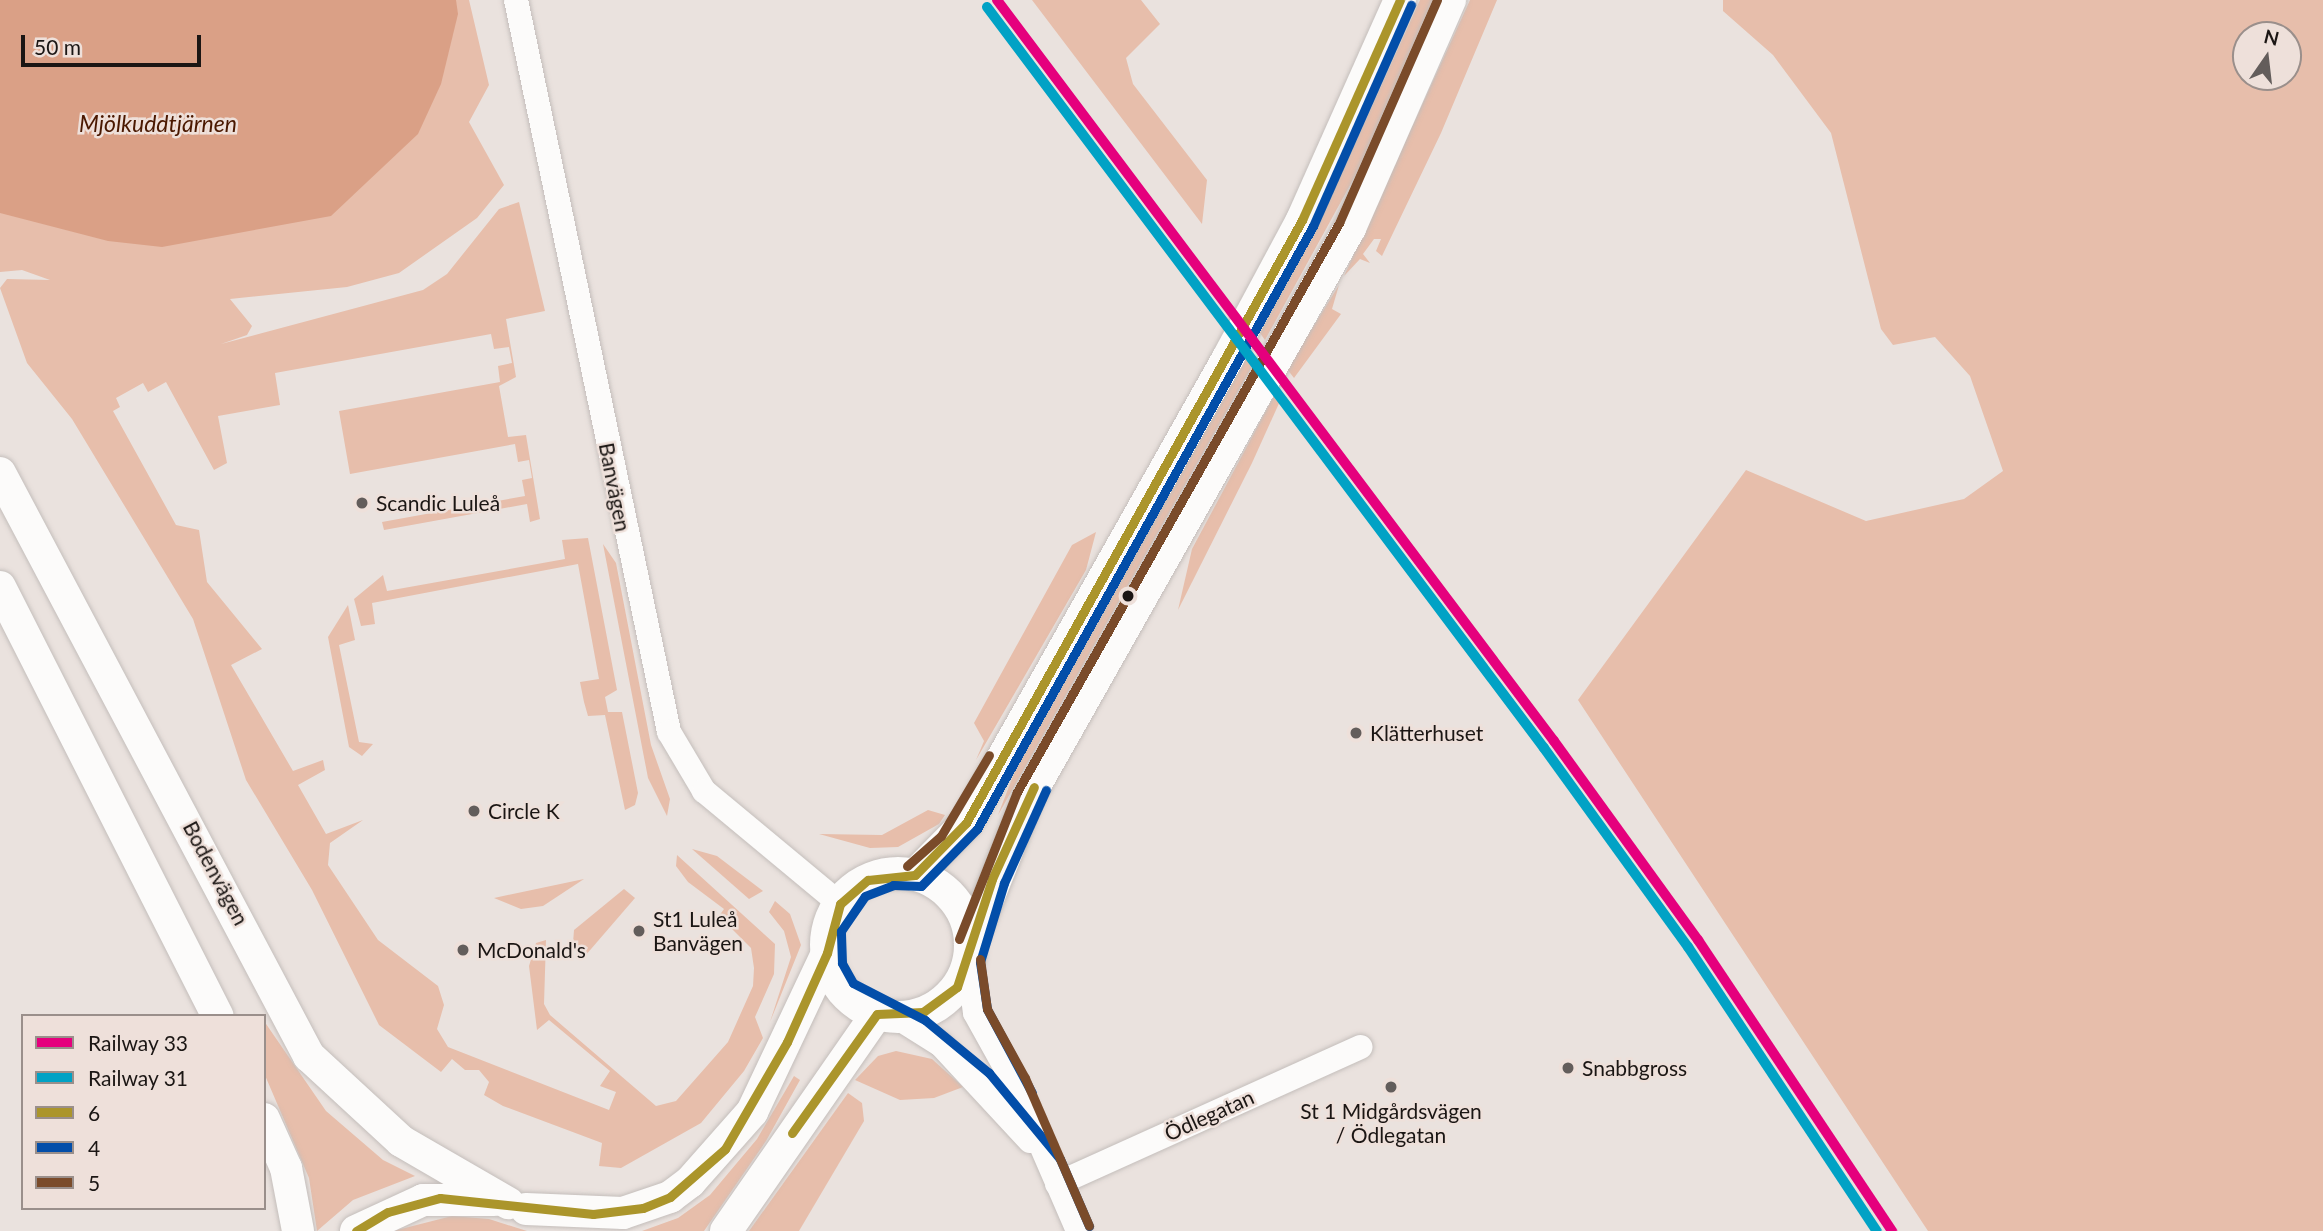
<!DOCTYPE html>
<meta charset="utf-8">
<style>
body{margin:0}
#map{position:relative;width:2323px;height:1231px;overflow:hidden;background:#eae2de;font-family:Lato,sans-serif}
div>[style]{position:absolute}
.green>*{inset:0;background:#e7beab}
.water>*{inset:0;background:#daa086}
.roads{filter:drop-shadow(0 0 2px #c4bebb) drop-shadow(0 0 2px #c4bebb)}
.minor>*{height:24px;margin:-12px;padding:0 12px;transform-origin:12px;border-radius:12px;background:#fcfbfa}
.major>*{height:32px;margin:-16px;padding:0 16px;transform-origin:16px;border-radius:16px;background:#fcfbfa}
.major>.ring{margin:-16px;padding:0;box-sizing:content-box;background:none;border:32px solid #fcfbfa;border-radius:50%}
.bus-1>*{height:9px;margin:-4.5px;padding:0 4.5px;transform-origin:4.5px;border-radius:4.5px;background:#ab952b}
.bus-2>*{height:9px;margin:-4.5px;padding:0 4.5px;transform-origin:4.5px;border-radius:4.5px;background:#034ea9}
.bus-3>*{height:9px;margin:-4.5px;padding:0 4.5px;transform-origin:4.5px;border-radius:4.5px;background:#7a4b2a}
.rail-1>*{height:10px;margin:-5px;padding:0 5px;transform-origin:5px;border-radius:5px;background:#e5007d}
.rail-2>*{height:10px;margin:-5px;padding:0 5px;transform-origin:5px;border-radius:5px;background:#01a2c5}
.dots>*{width:19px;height:19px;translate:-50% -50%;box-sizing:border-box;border:4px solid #eee0da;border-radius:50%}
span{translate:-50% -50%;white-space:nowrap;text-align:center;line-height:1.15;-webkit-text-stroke:5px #eee0da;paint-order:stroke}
.street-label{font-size:21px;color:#1b1614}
.poi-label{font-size:21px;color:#1b1614}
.left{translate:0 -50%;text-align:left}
.water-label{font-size:23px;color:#4a1800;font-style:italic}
.legend{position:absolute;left:21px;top:1014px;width:245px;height:196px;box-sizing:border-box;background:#eee0da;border:2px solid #9a8f8b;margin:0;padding:9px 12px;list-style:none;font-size:21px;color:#1b1614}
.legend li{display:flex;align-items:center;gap:14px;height:35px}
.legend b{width:35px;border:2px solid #9a8f8b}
.north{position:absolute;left:2232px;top:21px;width:70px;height:70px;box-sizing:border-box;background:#eee0da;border:2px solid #9a8f8b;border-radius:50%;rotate:14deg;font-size:19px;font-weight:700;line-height:28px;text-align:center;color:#1b1614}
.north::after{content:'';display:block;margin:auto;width:24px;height:32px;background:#635d5b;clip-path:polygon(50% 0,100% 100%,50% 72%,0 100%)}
.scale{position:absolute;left:21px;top:35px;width:180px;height:32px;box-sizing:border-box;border:4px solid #1b1614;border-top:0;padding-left:9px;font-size:21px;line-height:24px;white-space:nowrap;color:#1b1614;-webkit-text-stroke:5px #eee0da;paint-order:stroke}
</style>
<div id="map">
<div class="green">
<div style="clip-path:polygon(383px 0,469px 0,489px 85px,469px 122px,504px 185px,477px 218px,399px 273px,347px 287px,230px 299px,252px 326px,247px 335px,221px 344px,423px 290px,447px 274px,499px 209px,519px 202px,545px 311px,506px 319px,516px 377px,499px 386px,508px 437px,526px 435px,540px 519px,530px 522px,527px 504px,384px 530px,382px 522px,525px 496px,522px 480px,532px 478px,529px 460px,518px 462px,515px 444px,350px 474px,339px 411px,500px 382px,498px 366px,512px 363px,509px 347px,494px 349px,491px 334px,275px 373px,280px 405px,218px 416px,227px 463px,214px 470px,166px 382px,148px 392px,143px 383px,116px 398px,120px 407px,113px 411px,176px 525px,199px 530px,207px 582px,262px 649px,231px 665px,293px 771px,323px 760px,325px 770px,298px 785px,326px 834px,363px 820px,330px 843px,328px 865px,378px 940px,438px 986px,444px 1005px,437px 1029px,448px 1047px,609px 1110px,616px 1092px,600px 1086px,610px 1071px,549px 1020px,537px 1030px,529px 966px,536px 943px,546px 940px,544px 1004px,550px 1015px,656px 1106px,676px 1101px,728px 1042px,753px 986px,754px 968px,751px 948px,719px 916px,724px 909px,688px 882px,676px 866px,677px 855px,775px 944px,774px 974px,755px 1017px,763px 1038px,744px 1071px,701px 1123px,621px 1168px,599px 1166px,602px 1143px,503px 1106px,484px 1095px,489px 1082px,479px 1070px,465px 1070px,452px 1059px,441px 1072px,379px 1025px,312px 890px,246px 780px,193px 619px,72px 419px,27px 363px,0 288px,7px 279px,50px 280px,22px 270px,0 272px,0 87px)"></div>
<div style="clip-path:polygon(1032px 0,1141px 0,1160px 24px,1126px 58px,1133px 84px,1207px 180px,1202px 224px)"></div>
<div style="clip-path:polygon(1420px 0,1433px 0,1371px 147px,1265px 340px,1257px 329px,1312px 239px)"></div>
<div style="clip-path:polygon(1470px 0,1497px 0,1441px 133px,1382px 256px,1376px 251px,1381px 239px,1374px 239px,1363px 254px,1370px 263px,1360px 259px,1344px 276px)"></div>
<div style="clip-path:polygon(evenodd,1723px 0,2323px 0,2323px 1231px,1928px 1231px,1578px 700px,1746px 470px,1866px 521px,1964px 499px,2003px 471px,1970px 376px,1935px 337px,1893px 345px,1881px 329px,1831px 133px,1773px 55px,1723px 11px,1723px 0,2246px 35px,2288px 35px,2288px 77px,2246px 77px,2246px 35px)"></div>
<div style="clip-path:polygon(1339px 285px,1332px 309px,1341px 314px,1294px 378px,1287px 369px)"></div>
<div style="clip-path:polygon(1246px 352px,1254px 363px,998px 815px,1023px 750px)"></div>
<div style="clip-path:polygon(1276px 392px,1281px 399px,1252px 463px,1178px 610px,1192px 549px)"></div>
<div style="clip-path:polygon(1096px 532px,1086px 570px,976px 760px,984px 741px,974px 723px,1072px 545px)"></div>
<div style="clip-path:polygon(588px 538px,617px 690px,605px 697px,608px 712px,622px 712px,638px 793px,635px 805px,625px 810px,605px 715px,588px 716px,584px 702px,580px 682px,599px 679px,578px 564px,372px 603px,375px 624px,361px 626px,354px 599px,383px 575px,387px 591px,565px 559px,562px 540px)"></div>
<div style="clip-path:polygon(603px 544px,616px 563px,651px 745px,670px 799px,667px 816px,648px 778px)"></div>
<div style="clip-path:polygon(348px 605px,355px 640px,339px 645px,359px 742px,373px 744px,362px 756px,349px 747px,328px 637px)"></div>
<div style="clip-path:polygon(928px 810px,945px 815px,939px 824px,898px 847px,870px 848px,819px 834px,882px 835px)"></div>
<div style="clip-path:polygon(692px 849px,717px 856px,763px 891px,749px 899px)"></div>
<div style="clip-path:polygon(584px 879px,543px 906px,521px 909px,494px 898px)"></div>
<div style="clip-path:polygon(624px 889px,635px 898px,585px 956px,573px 943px,574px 930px)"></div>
<div style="clip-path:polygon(775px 901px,790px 914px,801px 945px,770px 1022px,791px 957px,784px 931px,769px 912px)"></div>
<div style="clip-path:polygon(264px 1021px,326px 1111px,383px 1160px,415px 1176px,353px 1200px,317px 1231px,309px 1178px,264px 1073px)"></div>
<div style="clip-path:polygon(896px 1051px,932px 1059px,963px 1087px,934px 1098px,900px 1100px,855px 1080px,878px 1056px)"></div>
<div style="clip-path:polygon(794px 1076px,800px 1080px,766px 1141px,704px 1231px,642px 1231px,678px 1218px,710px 1195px,757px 1139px)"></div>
<div style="clip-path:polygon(848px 1093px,862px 1103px,864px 1121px,799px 1231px,749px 1231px)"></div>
<div style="clip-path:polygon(452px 1216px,489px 1219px,527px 1231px,393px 1231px)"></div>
</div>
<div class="water">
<div style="clip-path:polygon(0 0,456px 0,458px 14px,441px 84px,418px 134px,331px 216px,162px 247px,108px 241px,0 213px)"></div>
</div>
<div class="roads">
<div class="minor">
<div style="left:516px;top:0;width:748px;rotate:78.19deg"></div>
<div style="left:669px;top:732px;width:69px;rotate:59.3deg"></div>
<div style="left:704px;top:791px;width:177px;rotate:39.7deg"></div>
<div style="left:968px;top:961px;width:52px;rotate:82.3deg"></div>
<div style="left:975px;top:1013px;width:80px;rotate:60.9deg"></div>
<div style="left:1014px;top:1083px;width:161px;rotate:66.6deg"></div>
<div style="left:895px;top:1016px;width:54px;rotate:32.2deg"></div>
<div style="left:941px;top:1045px;width:131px;rotate:47.2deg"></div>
<div style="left:1057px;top:1184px;width:333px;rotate:-24.3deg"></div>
</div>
<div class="major">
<div style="left:0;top:473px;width:660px;rotate:62.08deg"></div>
<div style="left:309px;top:1056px;width:125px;rotate:42.7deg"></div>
<div style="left:401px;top:1141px;width:124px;rotate:30.1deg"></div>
<div style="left:0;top:587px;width:481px;rotate:63.1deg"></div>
<div class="ring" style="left:826px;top:873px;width:112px;height:112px"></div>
<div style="left:915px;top:875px;width:73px;rotate:-45.6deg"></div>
<div style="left:966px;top:823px;width:534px;rotate:-60.6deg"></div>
<div style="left:1228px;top:358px;width:157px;rotate:-61.8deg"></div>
<div style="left:1302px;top:220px;width:241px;rotate:-66deg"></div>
<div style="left:970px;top:944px;width:157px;rotate:-68.3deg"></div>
<div style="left:1028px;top:798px;width:655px;rotate:-60.54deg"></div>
<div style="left:1350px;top:228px;width:249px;rotate:-66.3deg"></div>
<div style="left:264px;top:1119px;width:54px;rotate:65.8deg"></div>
<div style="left:286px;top:1168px;width:64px;rotate:79.2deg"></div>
<div style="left:526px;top:1209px;width:97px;rotate:2.4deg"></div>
<div style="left:623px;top:1213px;width:50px;rotate:-18.8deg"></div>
<div style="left:670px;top:1197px;width:25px;rotate:-37deg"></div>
<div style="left:690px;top:1182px;width:94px;rotate:-48.5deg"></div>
<div style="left:752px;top:1112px;width:176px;rotate:-64.7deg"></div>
<div style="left:356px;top:1231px;width:74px;rotate:-24.8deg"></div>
<div style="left:423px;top:1200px;width:71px"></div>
<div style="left:726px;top:1231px;width:264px;rotate:-55.2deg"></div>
</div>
</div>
<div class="bus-1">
<div style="left:792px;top:1133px;width:146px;rotate:-54.5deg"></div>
<div style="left:877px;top:1014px;width:46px;rotate:-2.5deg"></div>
<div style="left:923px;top:1012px;width:42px;rotate:-36.3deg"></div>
<div style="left:957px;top:987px;width:114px;rotate:-72deg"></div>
<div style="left:992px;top:879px;width:101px;rotate:-65.5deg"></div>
<div style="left:356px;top:1231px;width:37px;rotate:-31deg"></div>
<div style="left:388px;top:1212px;width:54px;rotate:-15.1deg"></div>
<div style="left:440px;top:1198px;width:154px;rotate:6deg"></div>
<div style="left:593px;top:1214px;width:50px;rotate:-6.8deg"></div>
<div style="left:643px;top:1208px;width:29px;rotate:-22deg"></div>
<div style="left:670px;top:1197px;width:73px;rotate:-41.1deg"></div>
<div style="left:725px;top:1149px;width:124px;rotate:-59.9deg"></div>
<div style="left:787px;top:1042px;width:98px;rotate:-65.8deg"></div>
<div style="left:827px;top:953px;width:51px;rotate:-75.1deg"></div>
<div style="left:840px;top:904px;width:37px;rotate:-41deg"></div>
<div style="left:868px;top:880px;width:47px;rotate:-6.1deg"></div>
<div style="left:915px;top:875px;width:73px;rotate:-45.6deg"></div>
<div style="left:966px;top:823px;width:690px;rotate:-60.87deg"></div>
<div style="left:1302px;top:220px;width:241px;rotate:-66deg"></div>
</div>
<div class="bus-2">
<div style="left:1032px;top:1093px;width:95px;rotate:-118.2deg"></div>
<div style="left:987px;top:1009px;width:48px;rotate:-98.5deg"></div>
<div style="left:980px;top:962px;width:83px;rotate:-73.1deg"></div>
<div style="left:1004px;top:883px;width:102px;rotate:-65.7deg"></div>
<div style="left:1089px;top:1226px;width:73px;rotate:-113.4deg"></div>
<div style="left:1060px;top:1159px;width:112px;rotate:-129.5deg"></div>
<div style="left:989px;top:1073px;width:83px;rotate:-140.4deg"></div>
<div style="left:925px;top:1020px;width:81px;rotate:-152.8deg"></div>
<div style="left:853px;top:983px;width:23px;rotate:-119deg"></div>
<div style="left:842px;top:963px;width:32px;rotate:-92deg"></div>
<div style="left:841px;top:931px;width:42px;rotate:-55.6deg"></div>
<div style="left:865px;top:896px;width:30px;rotate:-21deg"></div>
<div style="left:893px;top:885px;width:28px;rotate:2deg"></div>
<div style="left:921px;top:886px;width:80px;rotate:-45.5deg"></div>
<div style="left:977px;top:829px;width:690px;rotate:-60.87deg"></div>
<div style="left:1313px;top:226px;width:242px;rotate:-66.1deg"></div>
</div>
<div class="bus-3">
<div style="left:907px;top:866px;width:45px;rotate:-41.4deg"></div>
<div style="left:941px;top:836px;width:94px;rotate:-59.3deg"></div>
<div style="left:959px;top:939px;width:158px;rotate:-68.5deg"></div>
<div style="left:1017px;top:792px;width:654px;rotate:-60.49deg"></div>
<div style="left:1339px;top:223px;width:244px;rotate:-66.3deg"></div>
<div style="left:980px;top:959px;width:50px;rotate:82deg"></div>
<div style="left:987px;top:1009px;width:79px;rotate:61.2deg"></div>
<div style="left:1025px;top:1078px;width:161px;rotate:66.6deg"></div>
</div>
<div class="rail-1">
<div style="left:997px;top:0;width:927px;rotate:53.07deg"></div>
<div style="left:1554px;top:741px;width:246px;rotate:54.1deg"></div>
<div style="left:1698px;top:940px;width:350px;rotate:56.3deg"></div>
</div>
<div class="rail-2">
<div style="left:987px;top:7px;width:927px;rotate:53.07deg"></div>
<div style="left:1544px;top:748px;width:246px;rotate:54.1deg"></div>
<div style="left:1688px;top:947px;width:341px;rotate:56.4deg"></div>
</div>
<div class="dots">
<div style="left:362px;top:503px;background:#635d5b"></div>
<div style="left:1128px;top:596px;background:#1b1614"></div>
<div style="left:1356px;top:733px;background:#635d5b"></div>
<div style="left:474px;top:811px;background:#635d5b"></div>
<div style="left:639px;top:931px;background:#635d5b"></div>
<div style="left:463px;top:950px;background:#635d5b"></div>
<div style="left:1568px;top:1068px;background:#635d5b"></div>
<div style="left:1391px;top:1087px;background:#635d5b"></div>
</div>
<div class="street-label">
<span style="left:615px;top:487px;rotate:79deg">Banvägen</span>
<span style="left:216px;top:873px;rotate:62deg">Bodenvägen</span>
<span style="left:1209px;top:1115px;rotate:-24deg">Ödlegatan</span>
</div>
<div class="poi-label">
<span class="left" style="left:376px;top:503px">Scandic Luleå</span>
<span class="left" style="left:1370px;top:733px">Klätterhuset</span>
<span class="left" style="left:488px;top:811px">Circle K</span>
<span class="left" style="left:653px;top:931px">St1 Luleå<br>Banvägen</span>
<span class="left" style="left:477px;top:950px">McDonald's</span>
<span class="left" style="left:1582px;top:1068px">Snabbgross</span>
<span style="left:1391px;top:1123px">St 1 Midgårdsvägen<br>/ Ödlegatan</span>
</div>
<div class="water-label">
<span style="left:158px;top:123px">Mjölkuddtjärnen</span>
</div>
<ul class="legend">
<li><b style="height:9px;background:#e5007d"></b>Railway 33</li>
<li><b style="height:9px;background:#01a2c5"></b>Railway 31</li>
<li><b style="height:9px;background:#ab952b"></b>6</li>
<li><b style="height:9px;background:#034ea9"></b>4</li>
<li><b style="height:9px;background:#7a4b2a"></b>5</li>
</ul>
<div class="north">N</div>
<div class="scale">50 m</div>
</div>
